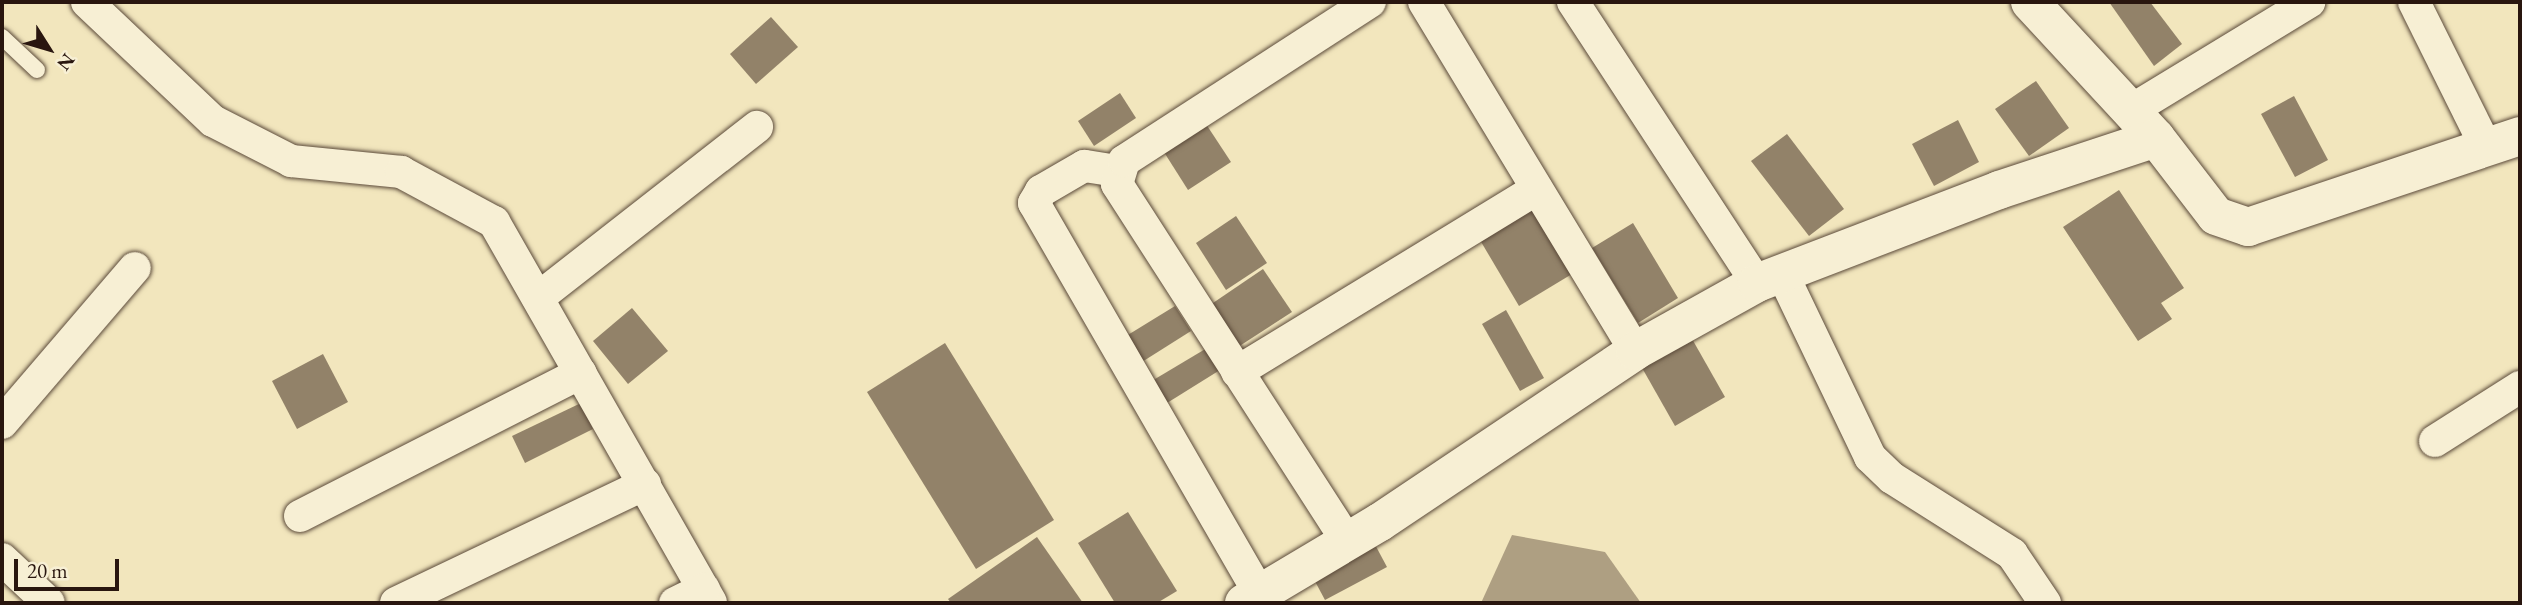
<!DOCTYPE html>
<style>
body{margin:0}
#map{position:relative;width:2522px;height:605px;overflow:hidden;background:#f2e6bd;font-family:"EB Garamond",serif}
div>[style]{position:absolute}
.water>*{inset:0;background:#ae9f82}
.building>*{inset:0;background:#928269}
.roads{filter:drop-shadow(0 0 2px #5b4a3a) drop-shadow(0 0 2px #5b4a3a)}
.lane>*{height:16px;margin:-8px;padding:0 8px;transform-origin:8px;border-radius:8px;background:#f7efd4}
.street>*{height:32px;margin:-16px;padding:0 16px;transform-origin:16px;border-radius:16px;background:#f7efd4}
.secondary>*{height:38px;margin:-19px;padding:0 19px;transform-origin:19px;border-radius:19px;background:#f7efd4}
span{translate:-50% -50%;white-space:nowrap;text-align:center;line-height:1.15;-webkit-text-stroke:5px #f7efd4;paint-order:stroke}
.frame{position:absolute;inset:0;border:4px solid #29160f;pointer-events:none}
.north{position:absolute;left:14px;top:14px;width:70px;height:70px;-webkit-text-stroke:5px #f7efd4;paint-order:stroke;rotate:127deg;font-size:19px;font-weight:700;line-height:28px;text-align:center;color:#29160f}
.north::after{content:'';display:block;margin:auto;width:24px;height:32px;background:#29160f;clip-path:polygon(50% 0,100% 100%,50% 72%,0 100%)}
.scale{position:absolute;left:14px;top:559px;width:105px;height:32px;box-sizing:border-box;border:4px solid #29160f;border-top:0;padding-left:9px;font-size:21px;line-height:24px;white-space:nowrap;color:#29160f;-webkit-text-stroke:5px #f7efd4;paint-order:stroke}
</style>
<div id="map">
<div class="water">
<div style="clip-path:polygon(1512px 535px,1605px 552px,1641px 603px,1481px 603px)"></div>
</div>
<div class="building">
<div style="clip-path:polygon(2109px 2px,2150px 2px,2182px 44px,2154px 66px)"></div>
<div style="clip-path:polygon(771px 17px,798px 47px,756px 84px,730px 54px)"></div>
<div style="clip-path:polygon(2036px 81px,2069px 128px,2029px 156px,1995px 109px)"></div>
<div style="clip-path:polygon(1120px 93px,1136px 118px,1094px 146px,1078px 121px)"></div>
<div style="clip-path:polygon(2294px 96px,2328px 160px,2295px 177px,2261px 114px)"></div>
<div style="clip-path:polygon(1958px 120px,1979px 162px,1934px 186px,1912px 144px)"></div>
<div style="clip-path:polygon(1204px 121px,1231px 162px,1188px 190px,1162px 149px)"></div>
<div style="clip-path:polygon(1787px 134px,1844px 209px,1809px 236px,1751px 161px)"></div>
<div style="clip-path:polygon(2119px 190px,2184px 288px,2161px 303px,2172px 319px,2138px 341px,2063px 227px)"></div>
<div style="clip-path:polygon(1529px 202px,1572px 274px,1519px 306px,1477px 235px)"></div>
<div style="clip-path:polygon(1236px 216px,1267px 263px,1226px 290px,1196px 243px)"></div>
<div style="clip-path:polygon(1633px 223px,1678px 298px,1638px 323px,1592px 248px)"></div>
<div style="clip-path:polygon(1263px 269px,1292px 312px,1238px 347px,1210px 305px)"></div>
<div style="clip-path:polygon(1175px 306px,1191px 331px,1134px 367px,1118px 341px)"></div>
<div style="clip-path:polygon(632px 308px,668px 351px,628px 384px,593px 341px)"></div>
<div style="clip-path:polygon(1506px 310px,1544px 378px,1520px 391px,1482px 324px)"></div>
<div style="clip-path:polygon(1687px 330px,1725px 397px,1675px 426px,1637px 359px)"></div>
<div style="clip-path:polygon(945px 343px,1054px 520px,976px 569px,867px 392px)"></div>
<div style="clip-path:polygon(1207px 348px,1220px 370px,1159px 408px,1145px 385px)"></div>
<div style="clip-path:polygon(323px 354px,348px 402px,297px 429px,272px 381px)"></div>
<div style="clip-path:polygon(581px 403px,593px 429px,525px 463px,512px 436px)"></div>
<div style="clip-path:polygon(1128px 512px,1177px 591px,1157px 603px,1115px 603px,1078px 543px)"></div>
<div style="clip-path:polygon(1037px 537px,1083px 603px,951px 603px,948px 599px)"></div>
<div style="clip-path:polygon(1372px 539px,1387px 567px,1325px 600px,1310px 572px)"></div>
</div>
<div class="roads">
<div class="lane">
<div style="left:2px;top:37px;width:48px;rotate:43.3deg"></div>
</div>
<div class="street">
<div style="left:87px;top:2px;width:173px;rotate:43.4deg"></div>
<div style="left:213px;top:121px;width:88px;rotate:27.1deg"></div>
<div style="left:291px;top:161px;width:111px;rotate:5.7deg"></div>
<div style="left:401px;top:172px;width:106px;rotate:28.3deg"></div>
<div style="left:494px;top:222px;width:438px;rotate:60.3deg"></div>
<div style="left:1424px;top:2px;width:408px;rotate:58.8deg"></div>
<div style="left:1573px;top:2px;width:336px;rotate:56.8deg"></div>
<div style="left:2414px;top:2px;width:160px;rotate:63.6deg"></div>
<div style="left:2130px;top:111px;width:210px;rotate:-31.3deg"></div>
<div style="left:1117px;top:171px;width:33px;rotate:-171deg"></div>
<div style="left:1084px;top:166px;width:50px;rotate:149.8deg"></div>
<div style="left:1041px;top:191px;width:14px;rotate:120deg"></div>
<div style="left:1034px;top:203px;width:452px;rotate:60deg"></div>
<div style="left:1782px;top:273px;width:204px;rotate:64.4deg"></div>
<div style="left:1870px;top:457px;width:30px;rotate:44deg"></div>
<div style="left:1892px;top:478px;width:142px;rotate:32.3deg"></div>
<div style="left:2012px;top:554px;width:59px;rotate:56deg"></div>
<div style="left:538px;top:298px;width:278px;rotate:-38deg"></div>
<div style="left:1237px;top:372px;width:351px;rotate:-31.4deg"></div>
<div style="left:2px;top:423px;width:204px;rotate:-49.4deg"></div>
<div style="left:2435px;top:441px;width:101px;rotate:-32.4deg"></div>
<div style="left:300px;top:516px;width:315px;rotate:-27deg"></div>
<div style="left:1347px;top:541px;width:425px;rotate:-122.8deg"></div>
<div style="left:1117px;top:184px;width:24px;rotate:-73deg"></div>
<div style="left:1124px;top:161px;width:293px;rotate:-32.9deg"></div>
<div style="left:2px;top:559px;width:64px;rotate:43.1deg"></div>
<div style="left:396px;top:603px;width:276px;rotate:-25.5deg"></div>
<div style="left:675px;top:603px;width:32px;rotate:-26deg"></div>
</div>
<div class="secondary">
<div style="left:2030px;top:2px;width:185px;rotate:47.2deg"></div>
<div style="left:1244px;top:603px;width:158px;rotate:-30.8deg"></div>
<div style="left:1380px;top:522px;width:307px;rotate:-33.8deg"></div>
<div style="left:1635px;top:351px;width:140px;rotate:-29.1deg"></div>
<div style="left:1757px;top:283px;width:259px;rotate:-21deg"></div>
<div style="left:1999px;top:190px;width:165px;rotate:-18.3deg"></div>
<div style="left:2156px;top:138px;width:98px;rotate:52.4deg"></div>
<div style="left:2216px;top:216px;width:34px;rotate:19deg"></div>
<div style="left:2248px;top:227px;width:287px;rotate:-18.5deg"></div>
</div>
</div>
<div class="frame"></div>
<div class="north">N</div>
<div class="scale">20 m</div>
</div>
